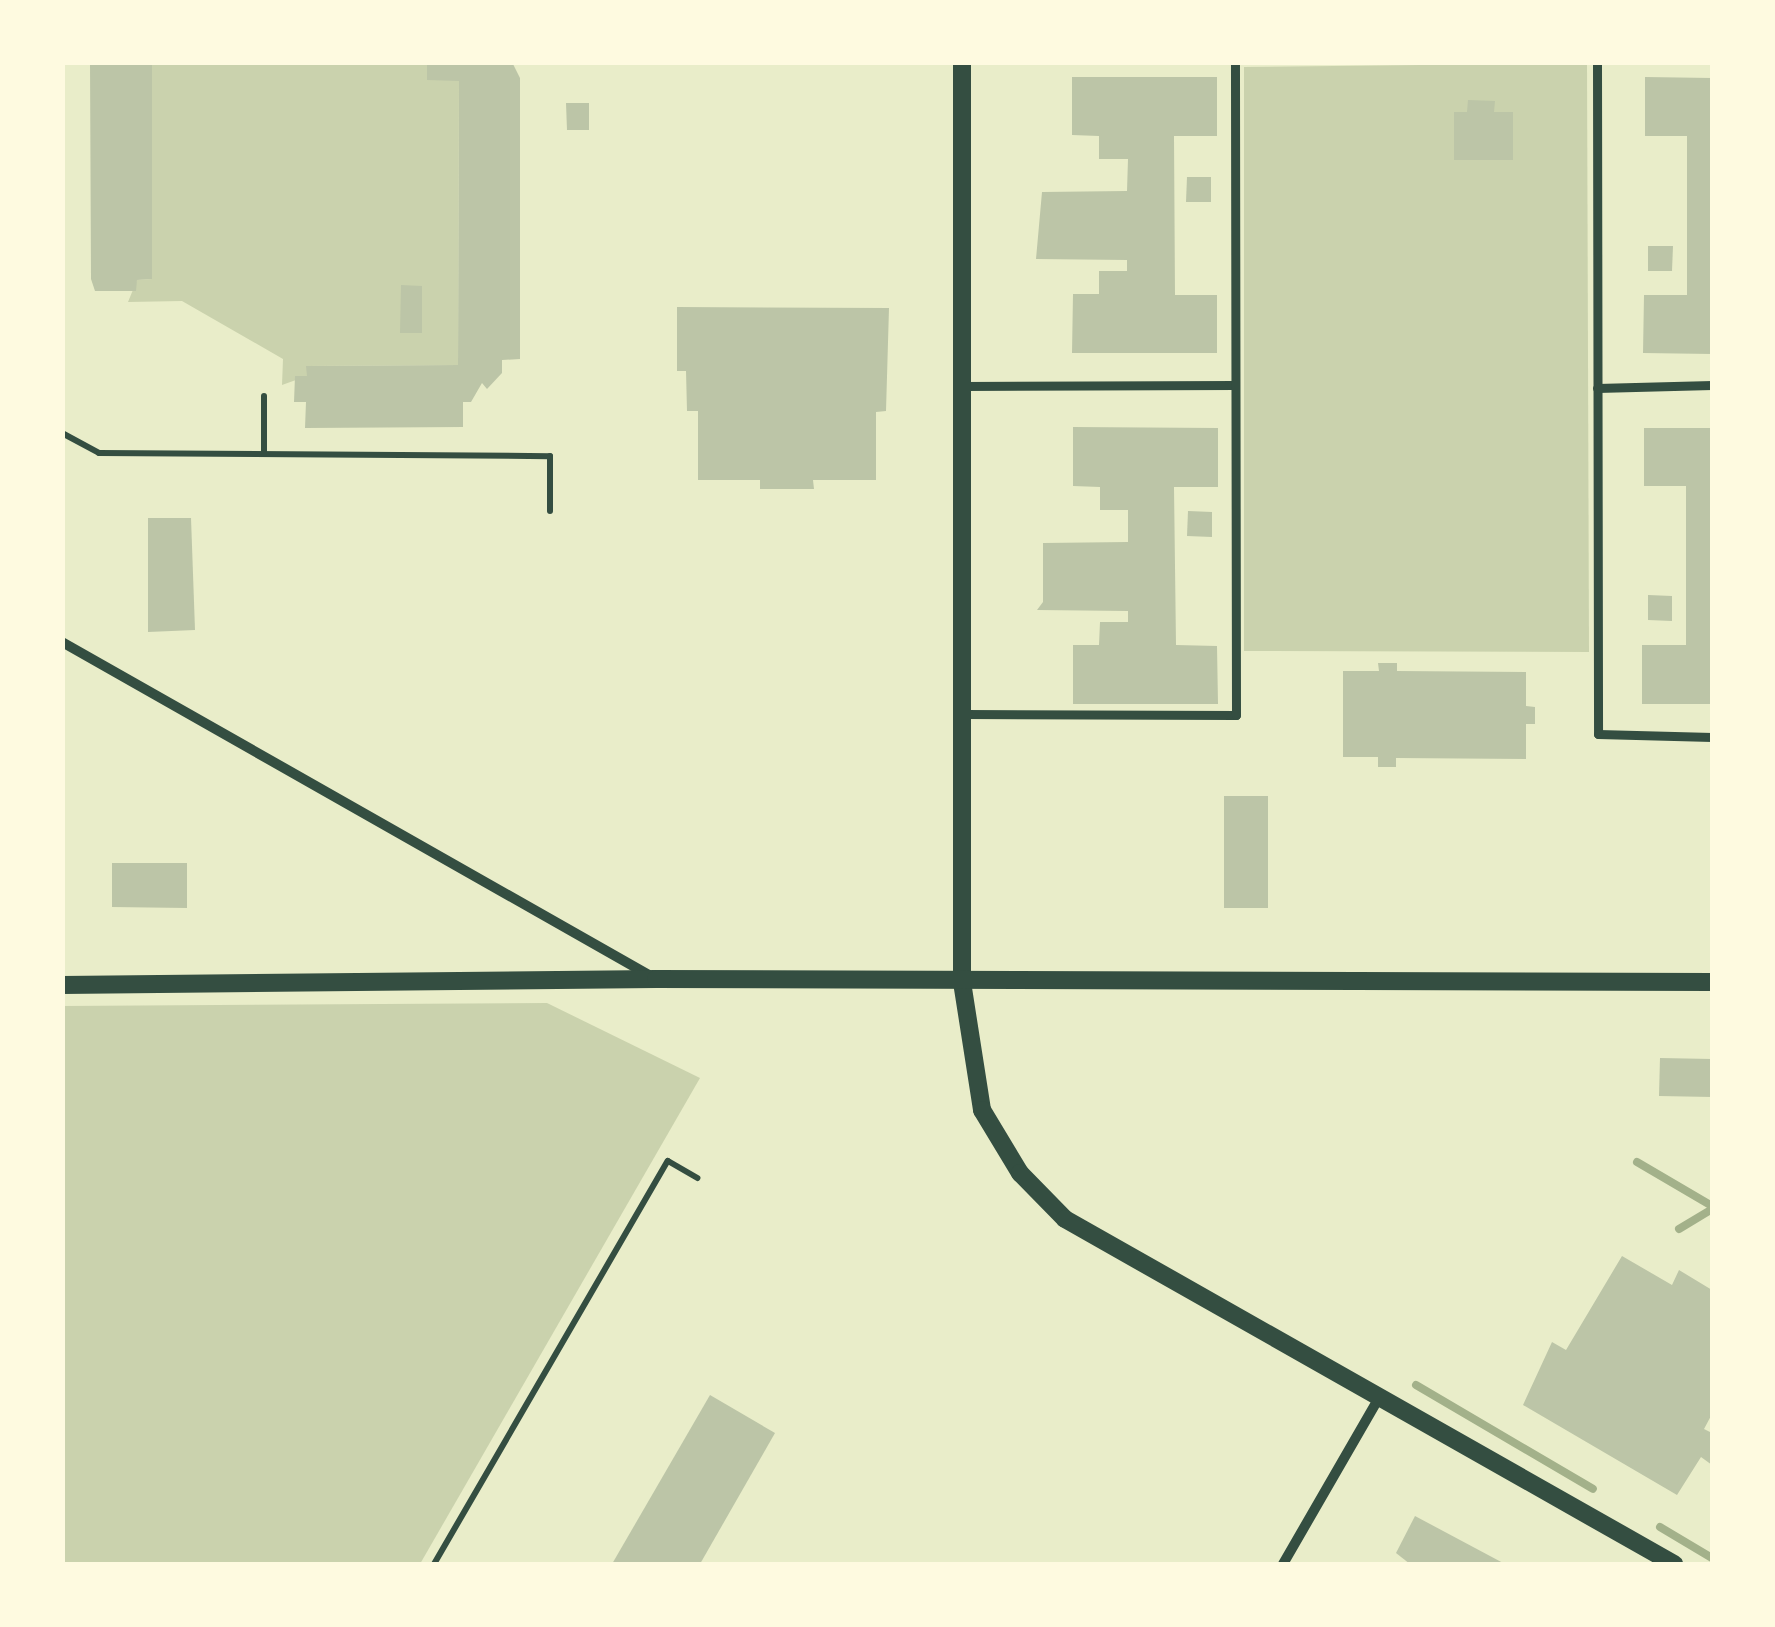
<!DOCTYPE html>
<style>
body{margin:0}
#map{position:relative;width:1775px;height:1627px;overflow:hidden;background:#e9edc9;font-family:"PT Sans Narrow",sans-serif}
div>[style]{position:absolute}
.green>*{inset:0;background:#cad2ad}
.stream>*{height:8px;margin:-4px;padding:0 4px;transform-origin:4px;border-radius:4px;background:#a3b18a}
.building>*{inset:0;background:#bcc5a7}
.service>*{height:6px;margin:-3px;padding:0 3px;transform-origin:3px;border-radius:3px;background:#344e41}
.pedestrian>*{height:9px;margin:-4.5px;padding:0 4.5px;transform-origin:4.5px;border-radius:4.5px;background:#344e41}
.minor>*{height:10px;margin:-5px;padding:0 5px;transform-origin:5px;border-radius:5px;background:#344e41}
.tertiary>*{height:18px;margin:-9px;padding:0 9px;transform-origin:9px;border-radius:9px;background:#344e41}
span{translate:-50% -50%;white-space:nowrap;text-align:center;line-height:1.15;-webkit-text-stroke:9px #fefae0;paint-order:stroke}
.frame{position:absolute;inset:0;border:65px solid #fefae0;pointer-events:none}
</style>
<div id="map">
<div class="green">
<div style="clip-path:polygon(152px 63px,427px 63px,459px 81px,458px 365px,307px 366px,307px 376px,282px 385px,283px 359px,182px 301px,128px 302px,137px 280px,152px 279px)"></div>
<div style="clip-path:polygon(1587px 63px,1589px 652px,1244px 651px,1244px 67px)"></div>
<div style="clip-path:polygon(547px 1003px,700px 1078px,420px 1564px,63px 1564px,63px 1006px)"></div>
</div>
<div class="stream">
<div style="left:1637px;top:1162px;width:87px;rotate:30.4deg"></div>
<div style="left:1679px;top:1229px;width:39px;rotate:-31deg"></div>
<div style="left:1416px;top:1385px;width:205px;rotate:30.4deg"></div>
<div style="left:1660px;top:1527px;width:61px;rotate:30.8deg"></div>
</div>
<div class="building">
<div style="clip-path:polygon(90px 62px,152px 62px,152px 279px,137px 280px,136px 291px,95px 291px,91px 279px)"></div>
<div style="clip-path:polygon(427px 62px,512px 62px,520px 78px,520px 359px,502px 360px,502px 373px,487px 389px,482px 383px,471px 402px,463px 402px,463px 427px,305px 428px,306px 402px,294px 402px,295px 376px,307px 376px,306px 366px,458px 365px,459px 81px,427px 80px)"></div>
<div style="clip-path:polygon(1072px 77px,1217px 77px,1217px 136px,1174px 136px,1175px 295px,1217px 295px,1217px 353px,1072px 353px,1073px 294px,1099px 294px,1099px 271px,1127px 271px,1127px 260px,1036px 259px,1042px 192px,1127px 191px,1128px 159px,1099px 159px,1099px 136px,1072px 135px)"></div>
<div style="clip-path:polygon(1645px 77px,1712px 78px,1712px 354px,1643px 353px,1644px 295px,1687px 295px,1687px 136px,1645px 136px)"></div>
<div style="clip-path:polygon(1468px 100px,1495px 101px,1494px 112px,1513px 112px,1513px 160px,1454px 160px,1454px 112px,1467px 112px)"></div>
<div style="clip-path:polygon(566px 103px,589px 103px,589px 130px,567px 130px)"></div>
<div style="clip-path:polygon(1187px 177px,1211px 177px,1211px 202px,1186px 202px)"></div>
<div style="clip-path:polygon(1648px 246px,1673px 246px,1672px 271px,1648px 271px)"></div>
<div style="clip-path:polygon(401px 285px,422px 286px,422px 333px,400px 333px)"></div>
<div style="clip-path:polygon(677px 307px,889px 308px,886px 411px,876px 412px,876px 480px,813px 480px,814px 489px,760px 489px,760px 480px,698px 480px,698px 411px,687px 411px,686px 371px,677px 371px)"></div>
<div style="clip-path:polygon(1073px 427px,1218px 428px,1218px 487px,1174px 487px,1176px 645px,1217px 646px,1218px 704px,1073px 704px,1073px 645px,1099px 645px,1100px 622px,1128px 622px,1128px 611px,1037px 610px,1043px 602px,1043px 543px,1128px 542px,1128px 510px,1100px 510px,1100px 487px,1073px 486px)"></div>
<div style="clip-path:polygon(1644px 428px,1712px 428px,1712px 704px,1642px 704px,1642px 645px,1686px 645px,1686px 486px,1644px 486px)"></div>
<div style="clip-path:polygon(1188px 511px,1212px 512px,1212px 537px,1187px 536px)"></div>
<div style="clip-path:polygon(148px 518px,191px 518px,195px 630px,148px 632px)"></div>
<div style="clip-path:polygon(1648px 595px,1672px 596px,1672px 621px,1648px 620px)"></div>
<div style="clip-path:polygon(1378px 663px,1397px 663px,1397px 671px,1526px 672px,1526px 706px,1535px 707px,1535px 724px,1526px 724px,1526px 759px,1396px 758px,1396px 767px,1378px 767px,1378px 757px,1343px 757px,1343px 671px,1379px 671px)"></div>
<div style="clip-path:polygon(1224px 796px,1268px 796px,1268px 908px,1224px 908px)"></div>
<div style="clip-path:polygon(112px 863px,187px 863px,187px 908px,112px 907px)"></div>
<div style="clip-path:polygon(1660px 1058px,1712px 1059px,1712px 1097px,1659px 1096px)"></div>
<div style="clip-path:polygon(1622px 1256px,1672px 1285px,1679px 1270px,1712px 1290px,1712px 1414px,1704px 1429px,1712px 1433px,1712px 1465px,1701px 1457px,1677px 1495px,1523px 1405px,1552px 1342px,1566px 1350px)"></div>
<div style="clip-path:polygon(710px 1395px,775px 1433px,700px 1564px,612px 1564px)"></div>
<div style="clip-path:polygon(1415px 1516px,1505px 1564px,1410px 1564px,1396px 1553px)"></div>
</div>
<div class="service">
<div style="left:62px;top:433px;width:42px;rotate:28.4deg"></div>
<div style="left:99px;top:453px;width:451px;rotate:0.4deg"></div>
<div style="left:550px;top:456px;width:55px;rotate:90deg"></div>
<div style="left:264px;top:454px;width:58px;rotate:-90deg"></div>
<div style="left:434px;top:1564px;width:466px;rotate:-59.9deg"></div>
<div style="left:668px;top:1161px;width:34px;rotate:30deg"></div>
</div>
<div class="pedestrian">
<div style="left:1597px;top:62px;width:672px;rotate:89.91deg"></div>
<div style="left:1598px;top:734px;width:114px;rotate:1.5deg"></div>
<div style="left:964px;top:386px;width:271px;rotate:-0.2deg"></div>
<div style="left:1597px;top:388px;width:115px;rotate:-1.5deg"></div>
<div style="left:965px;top:714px;width:271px;rotate:0.2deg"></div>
<div style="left:1236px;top:715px;width:653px;rotate:-90.09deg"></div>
</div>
<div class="minor">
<div style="left:62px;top:642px;width:675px;rotate:29.57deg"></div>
<div style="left:1283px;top:1564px;width:194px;rotate:-60deg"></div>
</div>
<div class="tertiary">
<div style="left:962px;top:62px;width:920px;rotate:90deg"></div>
<div style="left:962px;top:982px;width:130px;rotate:81.1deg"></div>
<div style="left:982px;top:1110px;width:74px;rotate:58.9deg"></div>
<div style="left:1020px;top:1173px;width:64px;rotate:45.6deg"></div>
<div style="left:1065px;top:1219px;width:700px;rotate:29.53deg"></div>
<div style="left:62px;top:985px;width:594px;rotate:-0.58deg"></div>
<div style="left:656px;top:979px;width:1056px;rotate:0.16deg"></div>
</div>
<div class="frame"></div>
</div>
